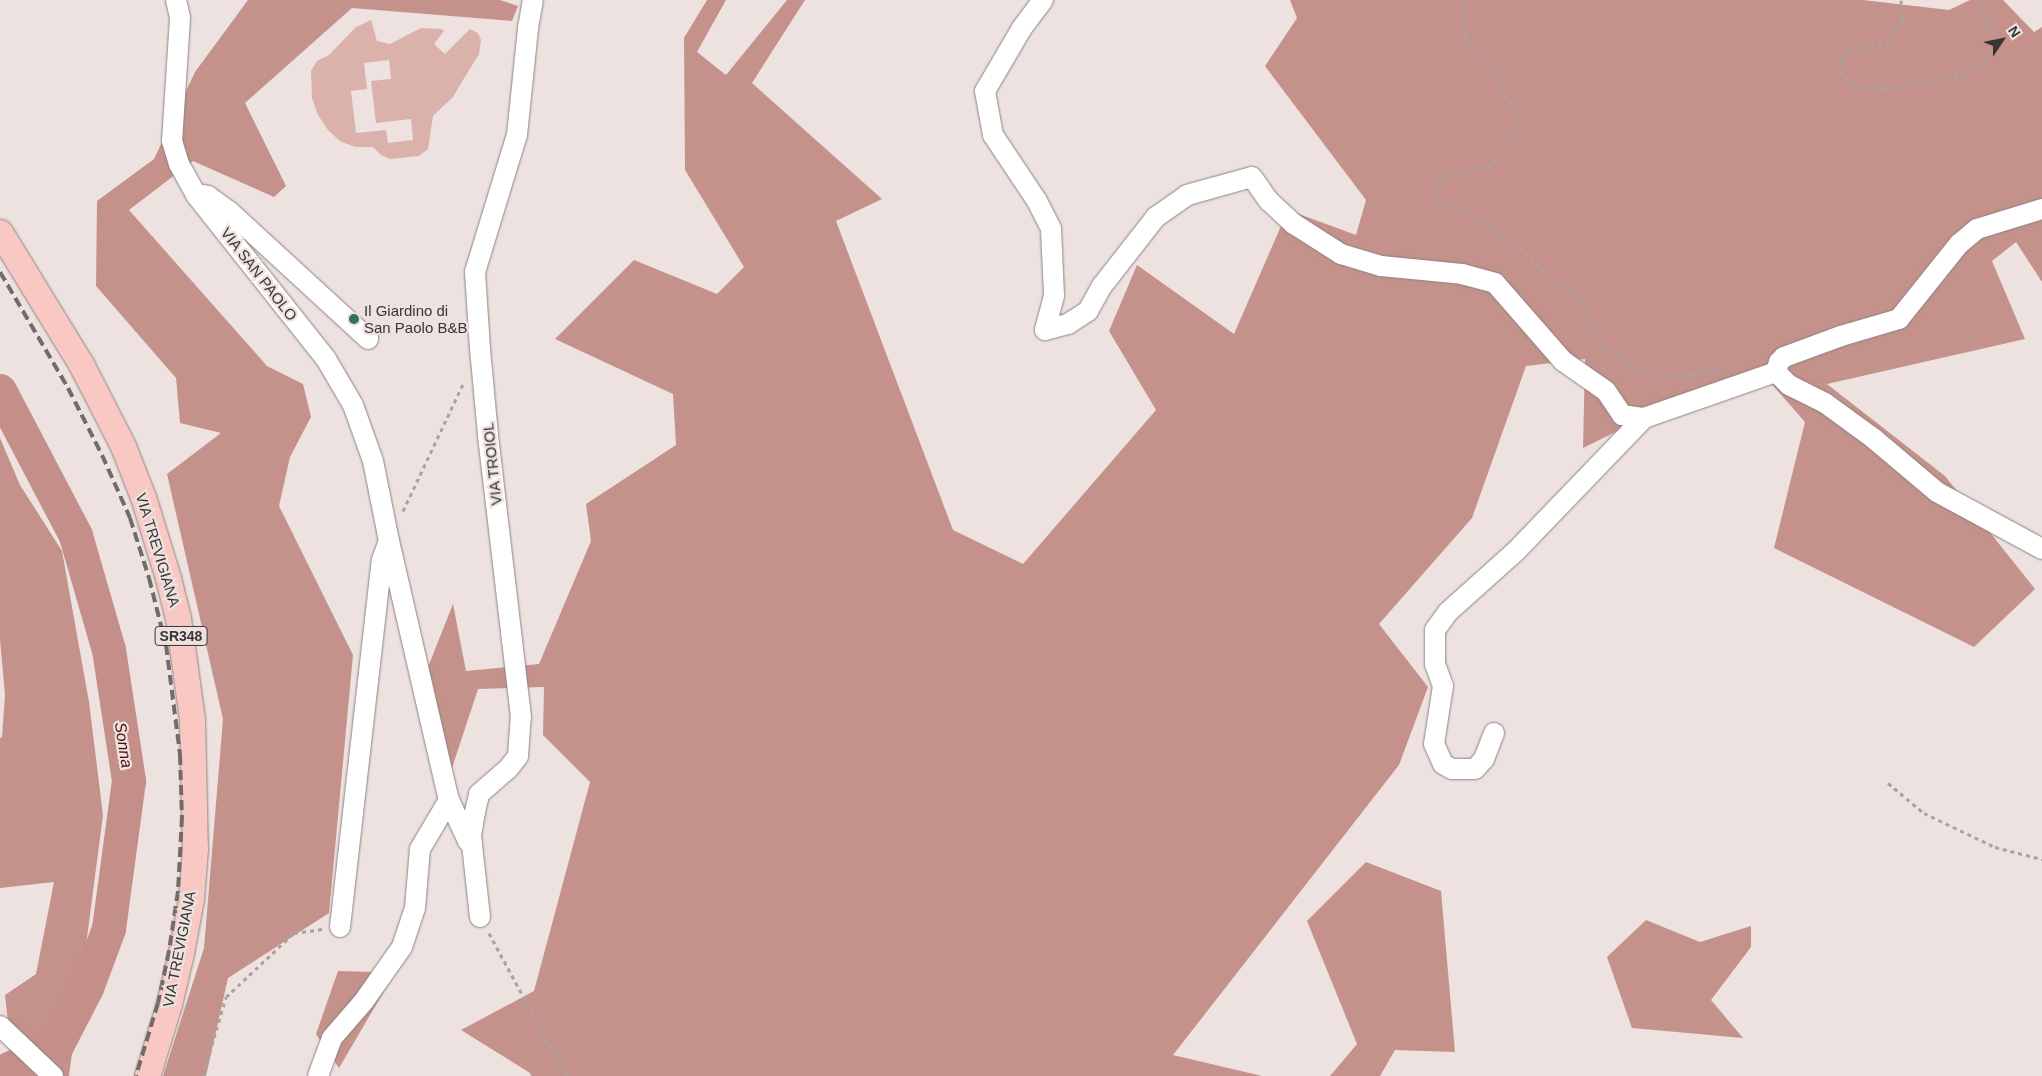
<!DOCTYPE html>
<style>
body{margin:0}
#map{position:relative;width:2042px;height:1076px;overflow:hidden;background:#ede2e0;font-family:Arial,sans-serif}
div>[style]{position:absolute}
.green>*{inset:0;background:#dbb1ab}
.forest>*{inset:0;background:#c5928b}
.river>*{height:34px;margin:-17px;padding:0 17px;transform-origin:17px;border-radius:17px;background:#c38f88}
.path>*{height:3px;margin-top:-1.5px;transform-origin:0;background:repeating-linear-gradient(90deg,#aaa2a0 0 4px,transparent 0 8px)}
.roads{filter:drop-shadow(0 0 1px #8d8382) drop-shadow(0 0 1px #8d8382)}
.minor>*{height:20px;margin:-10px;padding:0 10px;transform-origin:10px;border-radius:10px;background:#fff}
.major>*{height:25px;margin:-12.5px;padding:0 12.5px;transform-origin:12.5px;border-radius:12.5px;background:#fac8c2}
.rail>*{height:4px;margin-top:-2px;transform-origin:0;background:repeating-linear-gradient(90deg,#716b6a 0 10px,transparent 0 15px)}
.dots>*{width:14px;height:14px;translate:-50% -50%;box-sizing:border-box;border:2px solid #ede2e0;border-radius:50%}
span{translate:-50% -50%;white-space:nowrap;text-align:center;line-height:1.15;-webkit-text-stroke:4.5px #ede2e0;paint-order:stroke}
.shield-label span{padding:1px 4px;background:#ede2e0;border:1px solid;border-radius:4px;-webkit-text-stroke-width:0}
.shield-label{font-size:14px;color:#393535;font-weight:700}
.street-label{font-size:15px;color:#393535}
.poi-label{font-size:15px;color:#393535}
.left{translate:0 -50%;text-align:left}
.water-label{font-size:16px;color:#4f100d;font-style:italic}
.north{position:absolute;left:1977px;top:15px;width:50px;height:50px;-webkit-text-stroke:4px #ede2e0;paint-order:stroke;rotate:56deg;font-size:14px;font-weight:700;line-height:20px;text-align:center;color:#393535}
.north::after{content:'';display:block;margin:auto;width:18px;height:22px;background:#393535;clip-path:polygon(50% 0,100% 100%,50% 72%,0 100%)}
</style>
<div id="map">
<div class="green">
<div style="clip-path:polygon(evenodd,371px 20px,377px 41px,390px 44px,421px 28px,441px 29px,444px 31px,434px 44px,445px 54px,470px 29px,478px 33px,481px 40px,479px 54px,463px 80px,453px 97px,433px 116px,428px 149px,419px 156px,390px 159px,381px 155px,373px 147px,355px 147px,340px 141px,328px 130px,318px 115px,312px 98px,311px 71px,317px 61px,329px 55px,356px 27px,371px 20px,389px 60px,391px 79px,371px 81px,376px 123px,411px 119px,413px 140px,388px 143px,386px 130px,356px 133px,351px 91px,367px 89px,364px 63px,389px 60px)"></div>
</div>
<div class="forest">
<div style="clip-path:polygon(248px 0,500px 0,518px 6px,512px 21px,352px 8px,245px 103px,286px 186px,274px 197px,193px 161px,129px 210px,267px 366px,303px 384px,311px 417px,290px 457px,279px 506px,353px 655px,329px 913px,228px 978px,206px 1076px,163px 1076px,204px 948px,223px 719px,167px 474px,221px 433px,180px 423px,176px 378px,96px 286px,97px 201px,154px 159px,195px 72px)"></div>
<div style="clip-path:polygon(707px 0,726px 0,697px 52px,726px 75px,787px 0,805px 0,752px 83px,882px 199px,836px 221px,953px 530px,1023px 564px,1156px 410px,1109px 331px,1137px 265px,1234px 334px,1288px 210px,1356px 235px,1366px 200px,1265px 66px,1297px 18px,1290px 0,1863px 0,1949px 10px,1970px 0,2003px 0,2034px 32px,2042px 27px,2042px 282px,2016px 242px,1992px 261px,2025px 339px,1827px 384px,1945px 476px,2035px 589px,1974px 647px,1774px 548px,1805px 422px,1763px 374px,1644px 418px,1583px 448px,1585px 359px,1526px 366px,1472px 518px,1379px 624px,1428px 687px,1399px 765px,1173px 1055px,1262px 1076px,531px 1076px,530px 1073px,461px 1030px,534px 991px,590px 782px,543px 735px,544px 687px,478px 689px,452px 768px,428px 667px,453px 604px,466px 671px,539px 664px,591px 541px,586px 504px,676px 445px,673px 394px,555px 339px,634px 260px,717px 294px,744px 267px,685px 170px,684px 38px)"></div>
<div style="clip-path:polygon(0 438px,20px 485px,62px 551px,89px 702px,103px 815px,69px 1076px,14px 1076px,5px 995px,36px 974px,54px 882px,0 888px,0 738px,2px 737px,5px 695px,0 640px)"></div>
<div style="clip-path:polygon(1366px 862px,1441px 891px,1455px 1052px,1395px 1050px,1380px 1076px,1330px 1076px,1357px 1044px,1307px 921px)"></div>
<div style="clip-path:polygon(1646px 920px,1700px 942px,1751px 926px,1751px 947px,1711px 1000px,1743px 1038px,1632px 1028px,1607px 957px)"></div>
<div style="clip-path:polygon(404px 923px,414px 940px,339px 1068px,316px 1034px,338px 971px,374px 972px)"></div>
</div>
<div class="river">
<div style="left:0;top:391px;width:164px;rotate:62.3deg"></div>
<div style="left:76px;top:536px;width:119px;rotate:73.9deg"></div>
<div style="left:109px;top:650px;width:133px;rotate:81.3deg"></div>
<div style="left:129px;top:781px;width:149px;rotate:97.7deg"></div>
<div style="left:109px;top:929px;width:63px;rotate:110.4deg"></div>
<div style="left:87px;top:988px;width:68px;rotate:117.3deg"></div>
<div style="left:56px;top:1048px;width:61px;rotate:155.9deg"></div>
</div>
<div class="path">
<div style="left:1466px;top:0;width:38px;rotate:90deg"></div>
<div style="left:1466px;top:38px;width:37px;rotate:46deg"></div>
<div style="left:1492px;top:65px;width:70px;rotate:64.5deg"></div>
<div style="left:1522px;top:128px;width:50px;rotate:128.5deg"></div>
<div style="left:1491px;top:167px;width:46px;rotate:169.9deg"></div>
<div style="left:1446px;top:175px;width:19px;rotate:129deg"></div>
<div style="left:1434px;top:190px;width:11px;rotate:68deg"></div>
<div style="left:1438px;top:200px;width:55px;rotate:23.7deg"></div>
<div style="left:1488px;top:222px;width:125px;rotate:40.8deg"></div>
<div style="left:1583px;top:304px;width:45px;rotate:66.3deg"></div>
<div style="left:1601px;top:345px;width:48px;rotate:35.7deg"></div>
<div style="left:1640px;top:373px;width:49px;rotate:1.2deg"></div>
<div style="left:1689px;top:374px;width:32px;rotate:-9deg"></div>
<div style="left:1901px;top:0;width:21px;rotate:87deg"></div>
<div style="left:1902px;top:21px;width:24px;rotate:120deg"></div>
<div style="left:1890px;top:42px;width:46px;rotate:168.7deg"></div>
<div style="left:1845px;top:51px;width:22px;rotate:106deg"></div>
<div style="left:1839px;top:72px;width:19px;rotate:43deg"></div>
<div style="left:1853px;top:85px;width:30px;rotate:8deg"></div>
<div style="left:1883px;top:89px;width:83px;rotate:-9deg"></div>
<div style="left:1965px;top:76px;width:41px;rotate:-39.1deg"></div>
<div style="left:1997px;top:50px;width:24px;rotate:-102deg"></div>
<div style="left:1992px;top:27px;width:31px;rotate:-119deg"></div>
<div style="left:403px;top:511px;width:140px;rotate:-64.7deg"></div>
<div style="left:1888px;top:783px;width:47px;rotate:39.8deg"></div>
<div style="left:1924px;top:813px;width:79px;rotate:25.6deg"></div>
<div style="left:1995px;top:847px;width:49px;rotate:14.3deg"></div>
<div style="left:489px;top:933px;width:162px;rotate:61.7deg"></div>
<div style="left:203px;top:1076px;width:82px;rotate:-73.8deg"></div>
<div style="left:226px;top:997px;width:93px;rotate:-43.3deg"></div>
<div style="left:294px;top:933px;width:29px;rotate:-8deg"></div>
</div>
<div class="roads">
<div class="minor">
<div style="left:176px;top:0;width:18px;rotate:77deg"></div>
<div style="left:180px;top:18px;width:123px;rotate:93.7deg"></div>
<div style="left:172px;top:141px;width:24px;rotate:73deg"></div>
<div style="left:179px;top:164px;width:35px;rotate:61deg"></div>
<div style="left:196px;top:195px;width:209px;rotate:51.6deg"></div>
<div style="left:326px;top:359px;width:53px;rotate:59.6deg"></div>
<div style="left:353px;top:405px;width:59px;rotate:70.3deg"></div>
<div style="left:373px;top:461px;width:82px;rotate:78.7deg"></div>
<div style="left:389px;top:541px;width:266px;rotate:77deg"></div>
<div style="left:449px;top:800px;width:45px;rotate:65.1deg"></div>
<div style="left:468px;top:841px;width:5px;rotate:37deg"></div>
<div style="left:1043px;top:0;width:35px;rotate:127deg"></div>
<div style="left:1022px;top:28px;width:73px;rotate:120.4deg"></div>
<div style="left:985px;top:91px;width:45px;rotate:79.7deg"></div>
<div style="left:993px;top:135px;width:79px;rotate:56.3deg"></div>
<div style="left:1037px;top:201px;width:31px;rotate:63deg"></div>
<div style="left:1051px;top:229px;width:67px;rotate:87.4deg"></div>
<div style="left:1054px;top:296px;width:35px;rotate:105deg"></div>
<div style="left:1045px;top:330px;width:24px;rotate:-15deg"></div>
<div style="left:1068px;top:324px;width:24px;rotate:-33deg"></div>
<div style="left:1088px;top:311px;width:29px;rotate:-61deg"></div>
<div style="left:1102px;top:286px;width:88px;rotate:-52deg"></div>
<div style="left:1156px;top:217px;width:38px;rotate:-35deg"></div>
<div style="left:1187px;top:195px;width:67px;rotate:-15.5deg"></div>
<div style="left:1252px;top:177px;width:29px;rotate:55deg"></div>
<div style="left:1269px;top:201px;width:34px;rotate:43deg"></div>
<div style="left:1294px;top:224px;width:56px;rotate:32.6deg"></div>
<div style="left:1341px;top:254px;width:42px;rotate:16.7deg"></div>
<div style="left:1381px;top:266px;width:81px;rotate:5.6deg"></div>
<div style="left:1462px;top:274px;width:34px;rotate:15deg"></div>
<div style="left:1495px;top:283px;width:103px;rotate:48.9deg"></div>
<div style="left:1563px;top:361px;width:52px;rotate:34.9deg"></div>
<div style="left:1606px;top:391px;width:29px;rotate:56deg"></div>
<div style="left:1622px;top:415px;width:22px;rotate:8deg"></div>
<div style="left:202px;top:195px;width:6px;rotate:9deg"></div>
<div style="left:208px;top:196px;width:26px;rotate:36deg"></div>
<div style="left:229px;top:211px;width:189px;rotate:42.6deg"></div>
<div style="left:2042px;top:209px;width:68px;rotate:162.9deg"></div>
<div style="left:1977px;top:229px;width:23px;rotate:140deg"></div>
<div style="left:1959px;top:244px;width:96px;rotate:128.7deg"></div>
<div style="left:1899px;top:319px;width:60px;rotate:163.7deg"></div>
<div style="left:1841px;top:336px;width:61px;rotate:159.8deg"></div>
<div style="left:1784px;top:357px;width:7px;rotate:135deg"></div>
<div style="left:1779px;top:362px;width:10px;rotate:107deg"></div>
<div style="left:1776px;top:372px;width:18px;rotate:45deg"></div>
<div style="left:1789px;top:385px;width:40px;rotate:26.6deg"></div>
<div style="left:1825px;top:403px;width:59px;rotate:36.1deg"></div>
<div style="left:1873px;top:438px;width:84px;rotate:40.2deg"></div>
<div style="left:1937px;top:492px;width:119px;rotate:28.5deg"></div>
<div style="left:1494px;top:733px;width:28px;rotate:111deg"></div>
<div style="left:1484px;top:759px;width:13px;rotate:132deg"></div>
<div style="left:1475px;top:769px;width:23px;rotate:180deg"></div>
<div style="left:1452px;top:769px;width:10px;rotate:-151deg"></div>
<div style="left:1443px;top:764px;width:22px;rotate:-114deg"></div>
<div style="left:1434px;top:744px;width:59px;rotate:-81.2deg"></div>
<div style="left:1443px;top:686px;width:23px;rotate:-110deg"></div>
<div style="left:1435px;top:664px;width:34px;rotate:-90deg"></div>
<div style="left:1435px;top:630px;width:22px;rotate:-54deg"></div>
<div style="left:1448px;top:612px;width:91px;rotate:-41.9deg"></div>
<div style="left:1516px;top:551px;width:185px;rotate:-46.1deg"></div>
<div style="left:1644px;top:418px;width:140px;rotate:-19.2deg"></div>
<div style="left:480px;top:917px;width:82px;rotate:-96.3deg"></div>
<div style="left:471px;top:835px;width:23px;rotate:-80deg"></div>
<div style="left:475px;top:812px;width:18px;rotate:-77deg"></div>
<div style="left:479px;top:794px;width:38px;rotate:-41deg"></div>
<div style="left:508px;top:769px;width:16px;rotate:-52deg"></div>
<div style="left:518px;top:756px;width:39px;rotate:-86deg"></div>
<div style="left:521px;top:717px;width:284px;rotate:-96.7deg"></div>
<div style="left:488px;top:435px;width:86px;rotate:-95.3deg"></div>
<div style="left:480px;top:349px;width:77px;rotate:-93.7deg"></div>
<div style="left:475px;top:272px;width:143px;rotate:-73deg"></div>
<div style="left:517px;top:135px;width:108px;rotate:-84.1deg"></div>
<div style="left:528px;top:28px;width:28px;rotate:-80deg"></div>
<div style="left:340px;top:927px;width:369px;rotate:-83.5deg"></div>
<div style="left:382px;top:560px;width:20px;rotate:-70deg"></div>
<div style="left:0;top:1026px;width:73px;rotate:43.3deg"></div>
<div style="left:318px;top:1076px;width:40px;rotate:-69.8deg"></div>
<div style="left:332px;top:1038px;width:49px;rotate:-49.1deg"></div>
<div style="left:364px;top:1001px;width:66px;rotate:-54.9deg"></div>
<div style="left:402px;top:947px;width:41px;rotate:-71.6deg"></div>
<div style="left:415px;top:908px;width:59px;rotate:-85.2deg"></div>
<div style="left:420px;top:849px;width:57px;rotate:-59.4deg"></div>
</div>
<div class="major">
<div style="left:0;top:232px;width:155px;rotate:58.5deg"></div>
<div style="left:81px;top:364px;width:92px;rotate:62.9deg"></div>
<div style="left:123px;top:446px;width:55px;rotate:68.6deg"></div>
<div style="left:143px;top:497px;width:85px;rotate:72.8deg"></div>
<div style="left:168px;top:578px;width:41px;rotate:76deg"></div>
<div style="left:178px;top:618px;width:102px;rotate:82.1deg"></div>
<div style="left:192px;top:719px;width:130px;rotate:88.7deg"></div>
<div style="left:195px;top:849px;width:50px;rotate:94.6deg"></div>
<div style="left:191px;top:899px;width:55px;rotate:100.5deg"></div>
<div style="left:181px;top:953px;width:52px;rotate:103.2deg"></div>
<div style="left:169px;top:1004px;width:75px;rotate:107deg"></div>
</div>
</div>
<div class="rail">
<div style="left:0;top:272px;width:134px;rotate:59.6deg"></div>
<div style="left:68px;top:388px;width:75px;rotate:63.1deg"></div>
<div style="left:102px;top:455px;width:69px;rotate:66deg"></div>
<div style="left:130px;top:518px;width:63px;rotate:72.4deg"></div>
<div style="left:149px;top:578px;width:69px;rotate:75.8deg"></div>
<div style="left:166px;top:645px;width:111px;rotate:82.7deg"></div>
<div style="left:180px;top:755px;width:62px;rotate:88.2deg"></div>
<div style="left:182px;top:817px;width:74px;rotate:93.1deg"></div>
<div style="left:178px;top:891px;width:61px;rotate:98.5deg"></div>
<div style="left:169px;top:951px;width:53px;rotate:101.9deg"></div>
<div style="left:158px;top:1003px;width:76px;rotate:106.8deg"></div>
</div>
<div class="dots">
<div style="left:354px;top:319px;background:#2f7264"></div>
</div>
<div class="shield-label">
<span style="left:181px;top:636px">SR348</span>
</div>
<div class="street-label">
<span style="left:259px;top:274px;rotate:52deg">VIA SAN PAOLO</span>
<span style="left:492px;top:464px;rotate:-96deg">VIA TROIOL</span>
<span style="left:158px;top:550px;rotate:73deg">VIA TREVIGIANA</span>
<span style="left:179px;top:949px;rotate:-79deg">VIA TREVIGIANA</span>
</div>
<div class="poi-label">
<span class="left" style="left:364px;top:319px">Il Giardino di<br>San Paolo B&amp;B</span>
</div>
<div class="water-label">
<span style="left:123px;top:745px;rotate:81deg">Sonna</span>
</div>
<div class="north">N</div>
</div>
